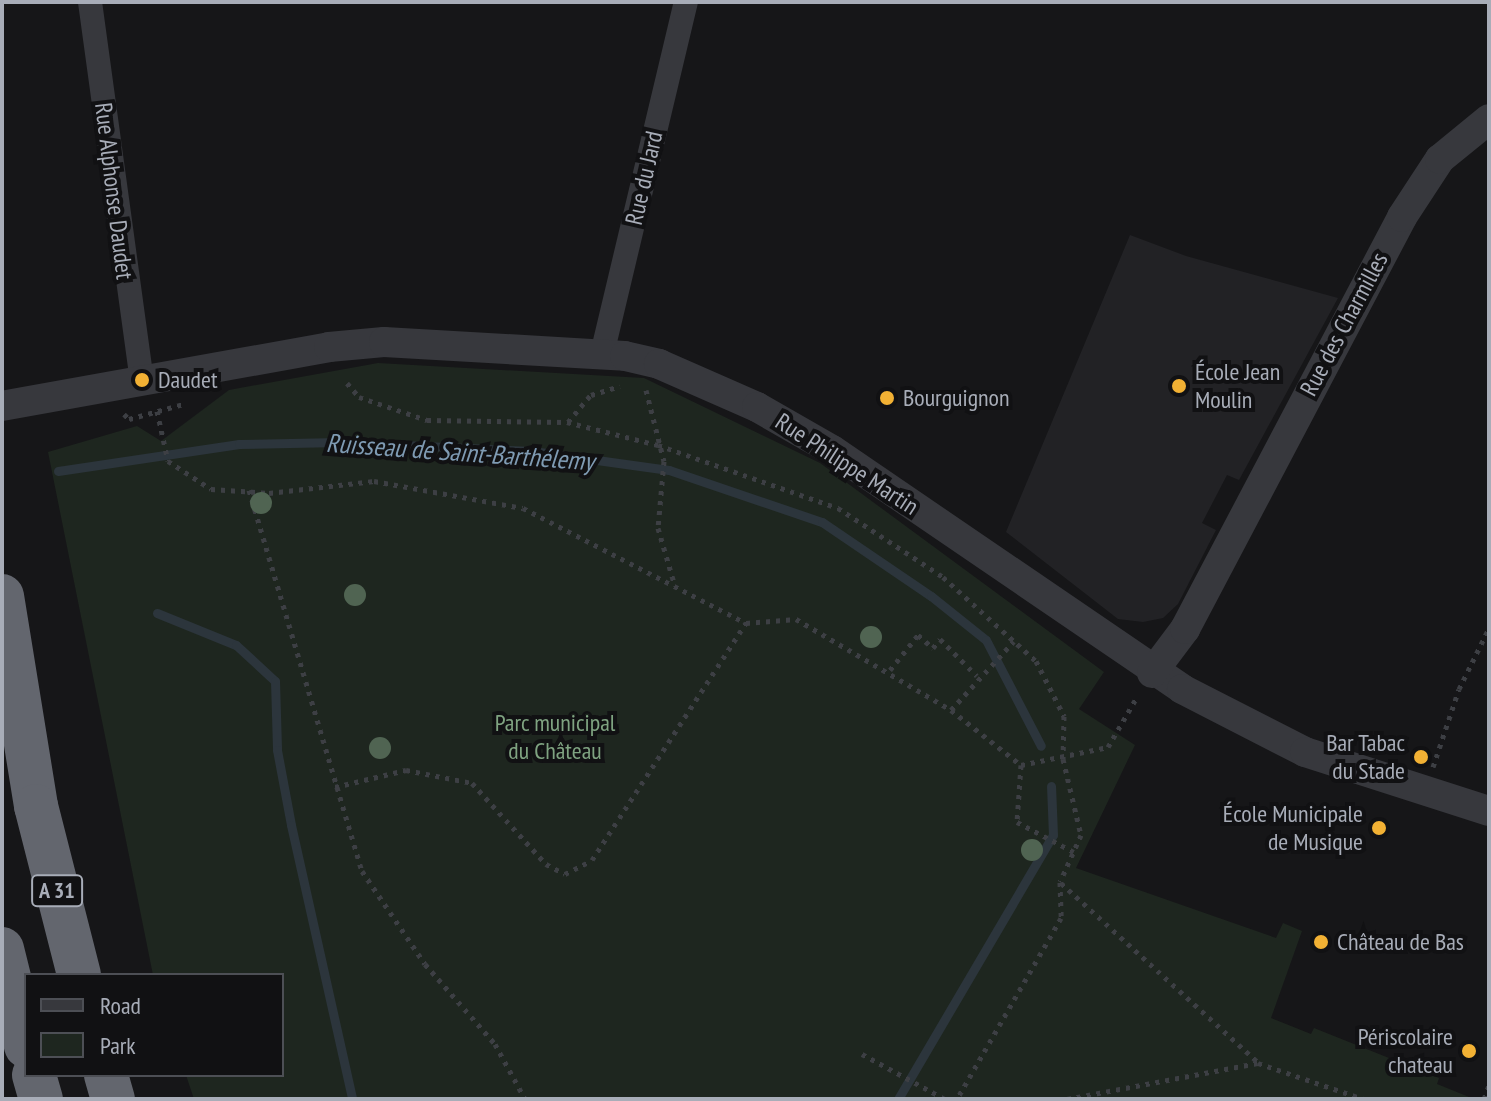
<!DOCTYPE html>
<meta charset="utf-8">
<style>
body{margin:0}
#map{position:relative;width:1491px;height:1101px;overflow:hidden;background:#161618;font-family:"PT Sans Narrow",sans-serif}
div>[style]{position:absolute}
.built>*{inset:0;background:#222225}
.green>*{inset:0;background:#1e261f}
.stream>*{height:9px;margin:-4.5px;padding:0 4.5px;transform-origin:4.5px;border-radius:4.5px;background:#2c353c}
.path>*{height:5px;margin-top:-2.5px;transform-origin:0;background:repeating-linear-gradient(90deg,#3d3f44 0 4px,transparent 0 10px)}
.minor>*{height:24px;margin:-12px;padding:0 12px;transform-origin:12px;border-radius:12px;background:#37383d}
.tertiary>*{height:30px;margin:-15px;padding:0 15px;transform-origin:15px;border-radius:15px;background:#37383d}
.motorway>*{height:44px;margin:-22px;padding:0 22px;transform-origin:22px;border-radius:22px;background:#63666e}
.trees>*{width:22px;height:22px;margin:-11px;border-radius:50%;background:#506452}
.dots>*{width:22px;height:22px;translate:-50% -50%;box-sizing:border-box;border:4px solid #111113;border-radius:50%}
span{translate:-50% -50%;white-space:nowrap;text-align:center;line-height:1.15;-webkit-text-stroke:8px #111113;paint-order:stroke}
.shield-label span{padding:2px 6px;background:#111113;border:2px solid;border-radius:6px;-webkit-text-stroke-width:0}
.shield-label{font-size:22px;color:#a8adb8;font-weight:700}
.street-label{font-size:24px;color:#a8adb8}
.poi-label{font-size:24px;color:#a8adb8}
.left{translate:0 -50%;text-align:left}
.right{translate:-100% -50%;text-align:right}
.park-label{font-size:24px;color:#7fa381}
.water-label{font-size:26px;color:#7f9bb3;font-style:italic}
.frame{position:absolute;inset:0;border:4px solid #a8adb8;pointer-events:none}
.legend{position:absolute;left:24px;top:973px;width:260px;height:104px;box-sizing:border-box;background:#111113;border:2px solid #4d4f55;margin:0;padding:10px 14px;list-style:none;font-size:24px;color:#a8adb8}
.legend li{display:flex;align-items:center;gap:16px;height:40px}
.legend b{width:40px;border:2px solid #4d4f55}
</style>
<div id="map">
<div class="built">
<div style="clip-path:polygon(1130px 235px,1186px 256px,1338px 298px,1239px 480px,1227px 475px,1202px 523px,1216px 530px,1178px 604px,1163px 618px,1143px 622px,1118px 619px,1006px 532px)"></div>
</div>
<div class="green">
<div style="clip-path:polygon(378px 363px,644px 378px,820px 463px,1104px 672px,1079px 709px,1135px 745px,1076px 868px,1276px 938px,1283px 923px,1302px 931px,1271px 1018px,1311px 1034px,1314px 1028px,1439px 1078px,1437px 1084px,1474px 1099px,194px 1099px,186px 1075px,282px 1075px,282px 975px,153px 975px,48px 452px,137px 426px,161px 441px,229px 390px)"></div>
</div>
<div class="stream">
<div style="left:58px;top:471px;width:183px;rotate:-8.5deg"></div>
<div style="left:239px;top:444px;width:101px;rotate:-1.1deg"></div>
<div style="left:340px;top:442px;width:192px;rotate:2.7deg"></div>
<div style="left:532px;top:451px;width:138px;rotate:7.9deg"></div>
<div style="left:669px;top:470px;width:162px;rotate:18.8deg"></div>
<div style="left:822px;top:522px;width:132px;rotate:34.2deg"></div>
<div style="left:931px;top:596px;width:70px;rotate:38.7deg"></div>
<div style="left:986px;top:640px;width:119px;rotate:62.6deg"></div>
<div style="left:157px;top:613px;width:85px;rotate:22.1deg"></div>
<div style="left:236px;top:645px;width:53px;rotate:42.7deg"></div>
<div style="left:275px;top:681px;width:69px;rotate:88.3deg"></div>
<div style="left:277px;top:750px;width:76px;rotate:79.4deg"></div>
<div style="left:291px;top:825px;width:281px;rotate:77.4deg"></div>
<div style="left:898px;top:1099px;width:306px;rotate:-59.6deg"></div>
<div style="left:1053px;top:835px;width:49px;rotate:-92.3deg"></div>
</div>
<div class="path">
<div style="left:347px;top:383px;width:18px;rotate:49deg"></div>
<div style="left:359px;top:397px;width:72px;rotate:18.7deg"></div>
<div style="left:427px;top:420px;width:140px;rotate:0.8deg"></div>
<div style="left:567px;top:422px;width:94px;rotate:14.2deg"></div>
<div style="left:658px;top:445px;width:191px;rotate:19.3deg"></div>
<div style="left:838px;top:508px;width:126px;rotate:33.3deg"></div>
<div style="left:943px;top:577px;width:125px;rotate:42.1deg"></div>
<div style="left:1036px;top:661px;width:62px;rotate:63deg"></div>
<div style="left:1064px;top:716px;width:43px;rotate:91.3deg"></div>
<div style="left:1063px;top:759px;width:78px;rotate:76.7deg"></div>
<div style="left:1081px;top:835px;width:51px;rotate:114.1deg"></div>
<div style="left:1060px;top:882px;width:36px;rotate:88deg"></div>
<div style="left:1061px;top:918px;width:209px;rotate:119.9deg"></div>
<div style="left:646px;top:390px;width:73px;rotate:75.8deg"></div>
<div style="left:664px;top:461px;width:67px;rotate:95.1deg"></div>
<div style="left:658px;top:528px;width:60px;rotate:73.7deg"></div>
<div style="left:157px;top:411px;width:51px;rotate:77.6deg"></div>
<div style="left:168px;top:461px;width:51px;rotate:33.1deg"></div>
<div style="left:211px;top:489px;width:58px;rotate:3.9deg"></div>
<div style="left:269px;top:493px;width:106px;rotate:-6.5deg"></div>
<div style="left:374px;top:481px;width:151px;rotate:10.3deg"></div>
<div style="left:523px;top:508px;width:251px;rotate:27.3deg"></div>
<div style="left:746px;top:623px;width:50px;rotate:-4.6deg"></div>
<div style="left:796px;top:619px;width:180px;rotate:30.4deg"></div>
<div style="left:951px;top:710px;width:89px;rotate:38.2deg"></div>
<div style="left:1021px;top:765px;width:89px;rotate:-11.7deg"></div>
<div style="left:1108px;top:747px;width:58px;rotate:-59.9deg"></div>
<div style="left:124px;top:414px;width:7px;rotate:45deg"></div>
<div style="left:129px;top:419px;width:57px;rotate:-15.3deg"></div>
<div style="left:568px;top:422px;width:35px;rotate:-50deg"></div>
<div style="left:591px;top:395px;width:30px;rotate:-17deg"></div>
<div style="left:249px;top:490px;width:397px;rotate:73.5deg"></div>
<div style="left:362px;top:871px;width:112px;rotate:55.9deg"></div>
<div style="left:425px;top:964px;width:106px;rotate:48.8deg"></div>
<div style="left:495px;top:1044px;width:63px;rotate:61.4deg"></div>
<div style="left:890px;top:670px;width:45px;rotate:-51.3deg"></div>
<div style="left:918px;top:635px;width:20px;rotate:41deg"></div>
<div style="left:933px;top:648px;width:11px;rotate:-52deg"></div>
<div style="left:940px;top:639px;width:52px;rotate:45deg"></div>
<div style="left:951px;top:710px;width:93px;rotate:-47.6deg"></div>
<div style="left:1021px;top:765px;width:57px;rotate:94deg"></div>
<div style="left:1017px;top:822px;width:64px;rotate:27.8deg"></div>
<div style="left:1433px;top:767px;width:82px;rotate:-71.6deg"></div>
<div style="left:1459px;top:689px;width:68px;rotate:-63.8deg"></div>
<div style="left:335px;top:787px;width:73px;rotate:-13.5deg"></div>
<div style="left:406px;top:770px;width:67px;rotate:11.1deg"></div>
<div style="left:472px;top:783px;width:110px;rotate:47.6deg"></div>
<div style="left:546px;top:864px;width:21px;rotate:28deg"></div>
<div style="left:565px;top:874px;width:30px;rotate:-27deg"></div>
<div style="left:592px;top:860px;width:283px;rotate:-57deg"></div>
<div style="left:1061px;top:883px;width:266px;rotate:42.3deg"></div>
<div style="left:862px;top:1054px;width:94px;rotate:28.5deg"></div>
<div style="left:1067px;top:1099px;width:194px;rotate:-10.7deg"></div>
<div style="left:1258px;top:1063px;width:111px;rotate:18.9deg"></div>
<div style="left:1484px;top:1099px;width:15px;rotate:-70deg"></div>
</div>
<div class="minor">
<div style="left:90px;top:2px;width:382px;rotate:82.2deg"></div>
<div style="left:602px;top:354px;width:362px;rotate:-76.6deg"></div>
</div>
<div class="tertiary">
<div style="left:2px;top:406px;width:332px;rotate:-10.2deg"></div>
<div style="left:329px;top:347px;width:55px;rotate:-5.2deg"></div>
<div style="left:384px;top:342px;width:241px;rotate:3.3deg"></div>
<div style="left:625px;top:356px;width:35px;rotate:13deg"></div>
<div style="left:659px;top:364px;width:107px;rotate:23.7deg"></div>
<div style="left:757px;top:407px;width:86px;rotate:29.8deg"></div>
<div style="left:832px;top:450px;width:424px;rotate:34.3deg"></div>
<div style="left:1182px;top:689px;width:138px;rotate:27.1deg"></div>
<div style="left:1305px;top:752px;width:193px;rotate:17.8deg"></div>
<div style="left:1152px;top:673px;width:55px;rotate:-53.1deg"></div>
<div style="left:1185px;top:629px;width:466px;rotate:-62.2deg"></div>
<div style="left:1402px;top:217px;width:69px;rotate:-56.8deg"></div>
<div style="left:1440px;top:159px;width:63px;rotate:-39.2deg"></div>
</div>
<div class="motorway">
<div style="left:2px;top:596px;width:213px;rotate:80.8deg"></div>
<div style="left:36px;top:806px;width:174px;rotate:75.7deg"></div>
<div style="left:2px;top:949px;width:100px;rotate:76.1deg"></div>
<div style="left:34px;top:1075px;width:25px;rotate:74deg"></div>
<div style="left:106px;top:1075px;width:25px;rotate:74deg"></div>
</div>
<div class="trees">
<div style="left:261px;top:503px"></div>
<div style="left:355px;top:595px"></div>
<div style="left:871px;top:637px"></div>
<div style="left:380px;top:748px"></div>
<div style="left:1032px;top:850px"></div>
</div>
<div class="dots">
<div style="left:142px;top:380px;background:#f2b134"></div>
<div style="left:1179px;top:386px;background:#f2b134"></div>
<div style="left:887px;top:398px;background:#f2b134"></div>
<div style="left:1421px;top:757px;background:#f2b134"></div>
<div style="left:1379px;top:828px;background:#f2b134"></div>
<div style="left:1321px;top:942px;background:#f2b134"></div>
<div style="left:1469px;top:1051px;background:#f2b134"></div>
</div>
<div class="shield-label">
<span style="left:57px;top:891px">A 31</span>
</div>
<div class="street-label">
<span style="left:644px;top:178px;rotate:-77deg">Rue du Jard</span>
<span style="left:114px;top:191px;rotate:83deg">Rue Alphonse Daudet</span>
<span style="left:1344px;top:324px;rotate:-62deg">Rue des Charmilles</span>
<span style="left:847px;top:464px;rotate:33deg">Rue Philippe Martin</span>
</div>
<div class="poi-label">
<span class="left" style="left:1195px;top:386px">École Jean<br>Moulin</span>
<span class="left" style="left:158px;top:380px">Daudet</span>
<span class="left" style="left:903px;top:398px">Bourguignon</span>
<span class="right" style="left:1405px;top:757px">Bar Tabac<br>du Stade</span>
<span class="right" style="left:1363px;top:828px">École Municipale<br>de Musique</span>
<span class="left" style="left:1337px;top:942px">Château de Bas</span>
<span class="right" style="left:1453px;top:1051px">Périscolaire<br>chateau</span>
</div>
<div class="park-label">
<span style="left:555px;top:737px">Parc municipal<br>du Château</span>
</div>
<div class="water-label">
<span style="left:460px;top:452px;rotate:4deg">Ruisseau de Saint-Barthélemy</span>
</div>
<div class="frame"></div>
<ul class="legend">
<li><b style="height:10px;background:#37383d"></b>Road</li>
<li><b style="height:22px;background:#1e261f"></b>Park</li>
</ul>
</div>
